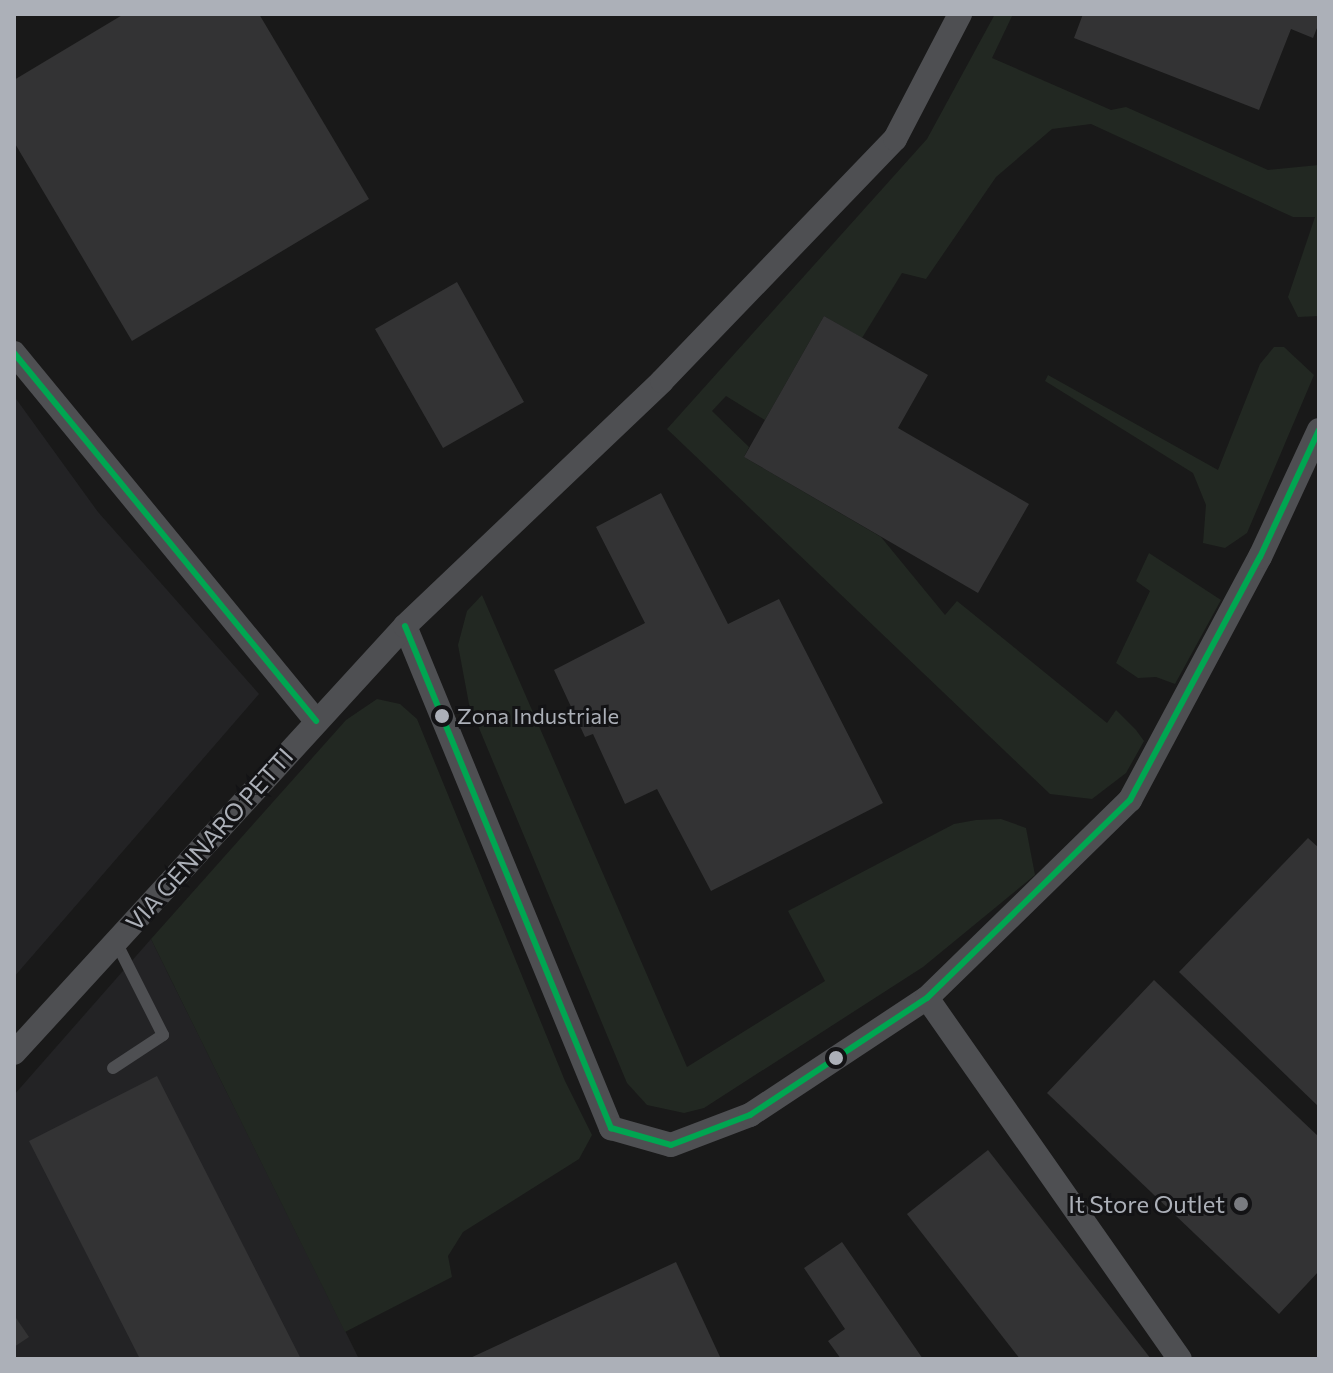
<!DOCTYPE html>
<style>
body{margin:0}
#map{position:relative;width:1333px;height:1373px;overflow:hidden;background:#191919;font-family:Commissioner,sans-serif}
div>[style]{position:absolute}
.built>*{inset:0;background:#232325}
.green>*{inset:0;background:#222822}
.building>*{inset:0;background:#333334}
.service>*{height:12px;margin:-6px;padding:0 6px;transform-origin:6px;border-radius:6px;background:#4e4f52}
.minor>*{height:24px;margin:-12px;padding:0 12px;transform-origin:12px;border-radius:12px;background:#4e4f52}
.bus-1>*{height:6px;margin:-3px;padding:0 3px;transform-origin:3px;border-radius:3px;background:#00a651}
.dots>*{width:22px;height:22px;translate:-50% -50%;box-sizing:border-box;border:4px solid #131315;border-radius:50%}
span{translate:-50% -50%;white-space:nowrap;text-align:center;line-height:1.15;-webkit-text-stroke:6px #131315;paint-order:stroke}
.bus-label{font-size:22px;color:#acb0b8}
.left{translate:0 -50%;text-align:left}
.street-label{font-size:24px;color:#acb0b8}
.poi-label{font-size:24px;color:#acb0b8}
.right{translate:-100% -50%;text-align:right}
.frame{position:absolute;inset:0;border:16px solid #acb0b8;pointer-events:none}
</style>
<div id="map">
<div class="built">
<div style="clip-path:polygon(14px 396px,98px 512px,259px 694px,14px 977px)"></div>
<div style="clip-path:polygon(151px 939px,359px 1359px,14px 1359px,14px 1095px)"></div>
</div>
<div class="green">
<div style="clip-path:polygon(995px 14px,1013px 14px,992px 58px,1111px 110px,1126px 107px,1268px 170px,1319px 165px,1319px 316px,1298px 317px,1288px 297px,1315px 217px,1293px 217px,1091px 124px,1052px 129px,996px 177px,926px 279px,902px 273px,862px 338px,824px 316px,765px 420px,726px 396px,712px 411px,749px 447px,744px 457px,881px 537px,945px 615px,957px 601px,1107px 723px,1116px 710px,1136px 730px,1144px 741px,1126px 773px,1092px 799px,1050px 794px,667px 429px,927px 139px)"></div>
<div style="clip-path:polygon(1274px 347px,1284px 347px,1314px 375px,1247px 533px,1225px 548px,1203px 543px,1206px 505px,1193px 473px,1045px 381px,1048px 375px,1218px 470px,1260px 364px)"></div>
<div style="clip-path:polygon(1149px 553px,1221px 600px,1175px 684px,1156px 677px,1138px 678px,1116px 663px,1150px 591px,1136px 581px)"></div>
<div style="clip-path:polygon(482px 595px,687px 1067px,825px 981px,788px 911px,954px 824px,976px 820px,1001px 819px,1026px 828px,1035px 875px,923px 967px,704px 1108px,684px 1113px,647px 1105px,627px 1083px,469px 704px,458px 645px,467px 611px)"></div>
<div style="clip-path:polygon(377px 699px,400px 704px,417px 719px,565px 1081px,592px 1135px,579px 1159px,463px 1232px,448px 1256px,452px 1277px,345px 1332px,151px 939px,346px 720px)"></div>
</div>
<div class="building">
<div style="clip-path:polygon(124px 14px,259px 14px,369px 199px,132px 341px,14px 142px,14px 80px)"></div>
<div style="clip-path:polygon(1083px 14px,1319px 14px,1319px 23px,1313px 38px,1291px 29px,1259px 110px,1074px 38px)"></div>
<div style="clip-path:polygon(457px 282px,524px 402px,443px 448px,375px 329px)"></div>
<div style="clip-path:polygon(824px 316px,928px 375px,898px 428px,1029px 504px,978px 593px,744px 457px)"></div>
<div style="clip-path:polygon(661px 493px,728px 624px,779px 599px,883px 803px,711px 891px,657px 789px,625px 804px,593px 734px,585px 737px,554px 670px,645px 623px,596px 527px)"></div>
<div style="clip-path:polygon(1308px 838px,1319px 848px,1319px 1107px,1179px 972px)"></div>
<div style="clip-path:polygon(1154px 980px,1319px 1137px,1319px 1271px,1279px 1314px,1047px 1093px)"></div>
<div style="clip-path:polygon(157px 1076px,301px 1359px,140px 1359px,29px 1141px)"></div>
<div style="clip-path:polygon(988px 1150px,1151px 1359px,1020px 1359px,907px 1214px)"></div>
<div style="clip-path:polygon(842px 1242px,923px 1359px,841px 1359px,828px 1341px,845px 1329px,804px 1268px)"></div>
<div style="clip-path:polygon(676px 1262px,721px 1359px,468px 1359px)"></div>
<div style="clip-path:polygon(14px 1315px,29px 1337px,14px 1347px)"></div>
</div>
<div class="service">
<div style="left:113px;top:1068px;width:60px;rotate:-33.4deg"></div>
<div style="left:163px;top:1035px;width:104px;rotate:-116.8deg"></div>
</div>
<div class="minor">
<div style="left:14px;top:353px;width:476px;rotate:50.6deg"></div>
<div style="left:405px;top:626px;width:543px;rotate:67.69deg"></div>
<div style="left:611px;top:1128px;width:62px;rotate:15.8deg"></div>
<div style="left:671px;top:1145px;width:85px;rotate:-20.8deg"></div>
<div style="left:750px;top:1115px;width:212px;rotate:-33.5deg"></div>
<div style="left:927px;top:998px;width:284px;rotate:-44.3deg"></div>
<div style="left:1130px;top:800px;width:276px;rotate:-61.9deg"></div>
<div style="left:1260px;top:557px;width:140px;rotate:-65.1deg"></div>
<div style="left:927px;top:998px;width:441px;rotate:55deg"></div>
<div style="left:14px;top:1053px;width:579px;rotate:-47.52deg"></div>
<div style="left:405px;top:626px;width:355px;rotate:-43.6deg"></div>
<div style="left:662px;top:381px;width:336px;rotate:-46.1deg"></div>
<div style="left:895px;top:139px;width:141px;rotate:-62.5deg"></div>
</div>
<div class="bus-1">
<div style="left:14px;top:353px;width:476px;rotate:50.6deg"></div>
<div style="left:405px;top:626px;width:543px;rotate:67.69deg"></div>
<div style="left:611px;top:1128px;width:62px;rotate:15.8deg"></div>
<div style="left:671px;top:1145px;width:85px;rotate:-20.8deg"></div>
<div style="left:750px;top:1115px;width:212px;rotate:-33.5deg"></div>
<div style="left:927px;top:998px;width:284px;rotate:-44.3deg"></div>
<div style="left:1130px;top:800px;width:276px;rotate:-61.9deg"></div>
<div style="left:1260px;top:557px;width:140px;rotate:-65.1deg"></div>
</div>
<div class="dots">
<div style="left:442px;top:716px;background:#acb0b8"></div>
<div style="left:836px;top:1058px;background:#acb0b8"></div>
<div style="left:1241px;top:1204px;background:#797b80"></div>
</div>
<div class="bus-label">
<span class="left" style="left:457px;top:716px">Zona Industriale</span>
</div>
<div class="street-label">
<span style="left:209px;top:839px;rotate:-48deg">VIA GENNARO PETTI</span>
</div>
<div class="poi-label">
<span class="right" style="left:1225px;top:1204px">It Store Outlet</span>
</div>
<div class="frame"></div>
</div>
